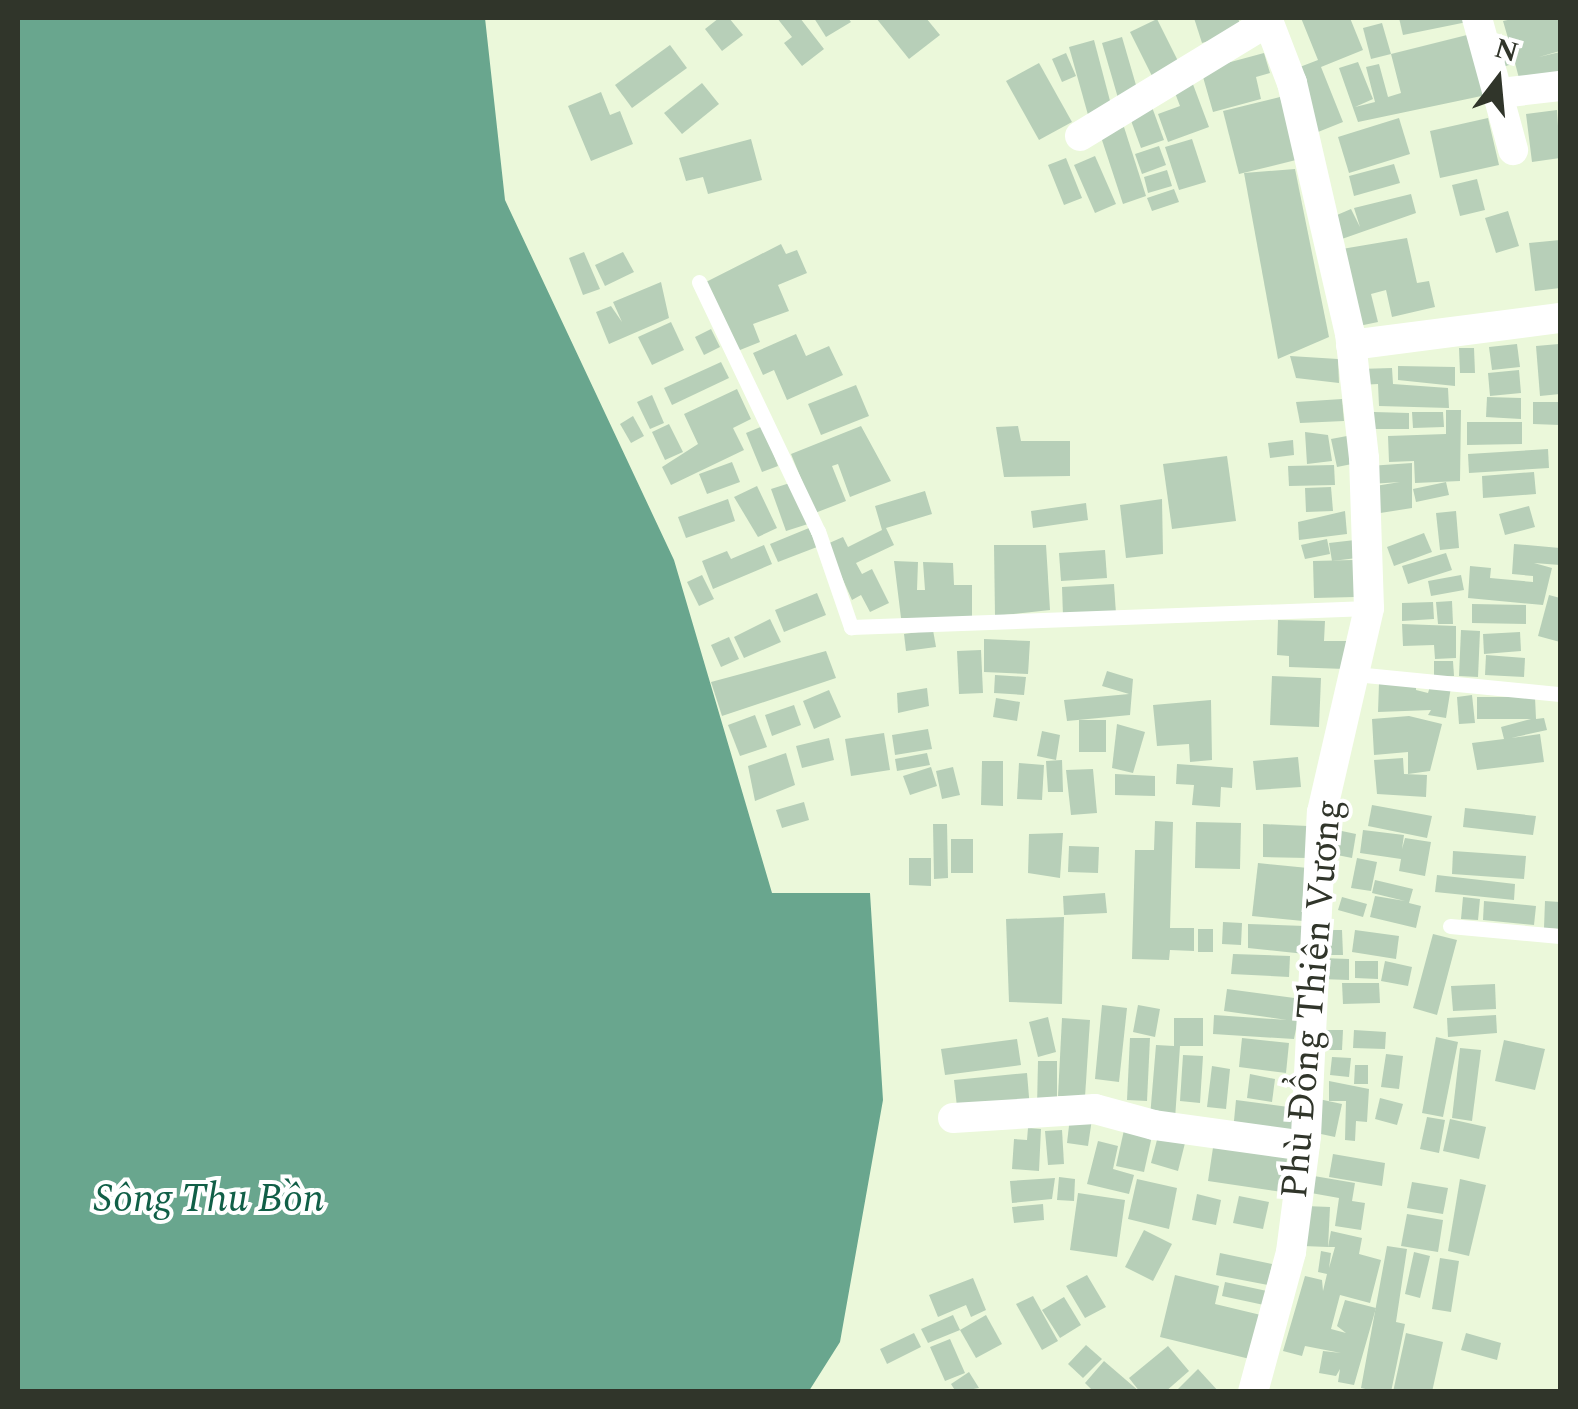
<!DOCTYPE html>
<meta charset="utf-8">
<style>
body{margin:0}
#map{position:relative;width:1578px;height:1409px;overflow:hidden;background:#ebf8da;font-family:Spectral,serif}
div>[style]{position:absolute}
.water>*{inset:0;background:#69a68e}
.building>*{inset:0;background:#b7cfb8}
.service>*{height:15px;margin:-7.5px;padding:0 7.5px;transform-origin:7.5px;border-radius:7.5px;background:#fff}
.minor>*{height:30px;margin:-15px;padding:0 15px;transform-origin:15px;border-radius:15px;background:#fff}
span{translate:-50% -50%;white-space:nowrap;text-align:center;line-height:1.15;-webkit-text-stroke:8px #fff;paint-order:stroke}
.street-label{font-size:38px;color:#30352a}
.water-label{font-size:40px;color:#115f47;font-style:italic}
.frame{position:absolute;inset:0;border:20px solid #30352a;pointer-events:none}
.north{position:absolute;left:1448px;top:30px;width:100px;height:100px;-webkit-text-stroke:8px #fff;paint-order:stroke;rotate:16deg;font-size:28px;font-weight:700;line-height:40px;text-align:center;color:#30352a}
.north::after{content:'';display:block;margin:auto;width:35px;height:45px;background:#30352a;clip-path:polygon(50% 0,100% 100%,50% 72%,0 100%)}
</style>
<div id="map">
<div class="water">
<div style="clip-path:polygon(18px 18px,485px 18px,505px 200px,674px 560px,772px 893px,870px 893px,883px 1100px,840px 1342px,809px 1391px,18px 1391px)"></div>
</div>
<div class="building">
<div style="clip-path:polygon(719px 18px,729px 18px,743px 35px,722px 51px,705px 29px)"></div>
<div style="clip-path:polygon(777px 18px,800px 18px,824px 49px,802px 66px,784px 43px,792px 37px)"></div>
<div style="clip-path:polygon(814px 18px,848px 18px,851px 22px,826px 37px)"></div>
<div style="clip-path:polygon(876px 18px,926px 18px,940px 35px,909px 59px)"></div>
<div style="clip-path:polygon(1194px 18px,1238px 18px,1242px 31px,1202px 43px)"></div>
<div style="clip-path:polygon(1301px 18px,1350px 18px,1363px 50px,1321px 67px,1343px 122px,1318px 132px,1292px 70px,1318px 60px)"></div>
<div style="clip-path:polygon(1399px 18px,1472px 18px,1472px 21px,1403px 35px)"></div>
<div style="clip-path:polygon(1517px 18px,1560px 18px,1560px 51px,1539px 57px,1560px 52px,1560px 82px,1520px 82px,1515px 63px,1500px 68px,1495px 49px,1510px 45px,1503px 21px)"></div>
<div style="clip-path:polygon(1157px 19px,1180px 65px,1153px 78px,1130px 32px)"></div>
<div style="clip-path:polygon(1382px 23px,1391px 54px,1371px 59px,1363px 28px)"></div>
<div style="clip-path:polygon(1475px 33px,1491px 94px,1358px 122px,1339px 68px,1358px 62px,1373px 99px,1355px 107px,1375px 102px,1366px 67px,1379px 64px,1388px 97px,1401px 93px,1391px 54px)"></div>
<div style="clip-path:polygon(1122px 37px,1138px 92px,1118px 98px,1102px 43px)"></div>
<div style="clip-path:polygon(1094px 40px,1114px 116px,1090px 122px,1069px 47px)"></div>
<div style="clip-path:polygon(670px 45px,687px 68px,632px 108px,615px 85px)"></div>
<div style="clip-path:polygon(1066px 53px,1076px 76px,1062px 82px,1052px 59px)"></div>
<div style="clip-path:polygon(1264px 53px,1270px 73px,1256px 77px,1261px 99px,1213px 112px,1201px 70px)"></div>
<div style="clip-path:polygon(1039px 63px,1072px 122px,1039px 140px,1006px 81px)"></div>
<div style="clip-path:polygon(1191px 79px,1209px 127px,1168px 142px,1158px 114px,1180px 106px,1172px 85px)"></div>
<div style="clip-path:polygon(702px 83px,719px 104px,682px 134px,664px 113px)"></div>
<div style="clip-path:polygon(601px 92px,610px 115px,620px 111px,633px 144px,591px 161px,568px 106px)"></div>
<div style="clip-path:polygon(1280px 97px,1300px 159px,1239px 174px,1223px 111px)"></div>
<div style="clip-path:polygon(1152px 107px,1164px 140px,1141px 148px,1129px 115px)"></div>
<div style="clip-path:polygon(1557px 110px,1560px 158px,1532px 162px,1526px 114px)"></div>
<div style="clip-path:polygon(1399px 118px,1410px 154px,1349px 173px,1338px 137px)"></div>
<div style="clip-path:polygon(1488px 118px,1499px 165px,1440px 178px,1430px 131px)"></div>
<div style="clip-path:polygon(1124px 127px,1146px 196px,1123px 204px,1100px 134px)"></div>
<div style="clip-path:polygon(751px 139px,762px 180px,708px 194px,703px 177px,686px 181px,679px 158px)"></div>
<div style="clip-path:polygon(1192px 139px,1206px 182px,1179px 190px,1165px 147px)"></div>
<div style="clip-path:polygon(1159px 146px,1166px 165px,1142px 174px,1135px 154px)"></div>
<div style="clip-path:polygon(1095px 156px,1116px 204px,1095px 213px,1074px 165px)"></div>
<div style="clip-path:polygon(1066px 158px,1082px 198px,1064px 205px,1048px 165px)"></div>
<div style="clip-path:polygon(1394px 164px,1400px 183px,1354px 196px,1349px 176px)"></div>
<div style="clip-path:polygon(1295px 169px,1329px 337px,1278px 359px,1244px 173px)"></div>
<div style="clip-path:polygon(1167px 170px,1172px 186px,1148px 193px,1144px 177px)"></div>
<div style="clip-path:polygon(1477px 179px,1485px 210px,1460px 216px,1452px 185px)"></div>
<div style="clip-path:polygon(1174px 189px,1179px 202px,1152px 211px,1147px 198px)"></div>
<div style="clip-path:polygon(1411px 194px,1416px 213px,1339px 240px,1330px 218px,1351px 209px,1360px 227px,1354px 208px)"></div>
<div style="clip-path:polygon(1508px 211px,1519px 246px,1496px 253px,1485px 218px)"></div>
<div style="clip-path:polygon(1407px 238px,1417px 283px,1429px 281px,1435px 307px,1392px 317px,1386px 290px,1371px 294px,1378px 322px,1354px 327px,1336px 250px)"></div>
<div style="clip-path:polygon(1560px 240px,1560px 288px,1535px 291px,1529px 243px)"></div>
<div style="clip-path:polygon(781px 244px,786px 254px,797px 250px,807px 273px,778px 285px,789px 311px,753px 324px,760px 342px,735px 352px,706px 282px)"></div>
<div style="clip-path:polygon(584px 252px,600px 289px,583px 295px,569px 258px)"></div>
<div style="clip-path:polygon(623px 252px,634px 272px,605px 286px,595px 265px)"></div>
<div style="clip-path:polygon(661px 282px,669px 318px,609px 344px,596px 312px,611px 306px,622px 322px,613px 302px)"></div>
<div style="clip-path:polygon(671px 322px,684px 350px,652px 365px,638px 337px)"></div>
<div style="clip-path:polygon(711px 329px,720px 347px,704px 355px,695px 337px)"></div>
<div style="clip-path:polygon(796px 334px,806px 356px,829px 346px,843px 375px,787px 400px,774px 370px,763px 375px,753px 353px)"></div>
<div style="clip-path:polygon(1517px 344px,1520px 367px,1492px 370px,1489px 347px)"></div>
<div style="clip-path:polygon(1559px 344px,1560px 394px,1540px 396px,1536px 346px)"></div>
<div style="clip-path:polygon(1459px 348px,1474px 348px,1475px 373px,1460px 373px)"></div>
<div style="clip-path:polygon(1290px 356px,1338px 359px,1339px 383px,1296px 378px)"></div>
<div style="clip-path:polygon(721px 362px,729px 378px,672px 405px,664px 388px)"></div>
<div style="clip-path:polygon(1398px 366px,1455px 367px,1455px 386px,1398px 380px)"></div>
<div style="clip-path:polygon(1392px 368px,1393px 384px,1448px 388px,1449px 408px,1379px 406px,1378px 384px,1359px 385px,1359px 369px)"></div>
<div style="clip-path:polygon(1519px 370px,1521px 393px,1490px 396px,1488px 373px)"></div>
<div style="clip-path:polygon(856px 385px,869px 416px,821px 435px,808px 404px)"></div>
<div style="clip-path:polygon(737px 389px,751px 419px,733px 428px,744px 450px,671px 485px,662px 467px,698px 444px,684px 414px)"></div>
<div style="clip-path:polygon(652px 395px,664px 423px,650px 429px,637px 402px)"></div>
<div style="clip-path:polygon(1487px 397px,1521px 398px,1521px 419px,1486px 417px)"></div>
<div style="clip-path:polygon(1342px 399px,1344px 421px,1300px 423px,1296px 402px)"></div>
<div style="clip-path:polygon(1533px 402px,1560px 402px,1560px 425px,1533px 424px)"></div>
<div style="clip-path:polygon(1446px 410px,1461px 410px,1460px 481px,1415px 483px,1414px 461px,1389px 462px,1388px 436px,1446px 434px)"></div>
<div style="clip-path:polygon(1374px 412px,1409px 413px,1409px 429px,1374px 429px)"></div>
<div style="clip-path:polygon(1412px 412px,1443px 412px,1444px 427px,1413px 428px)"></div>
<div style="clip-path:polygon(633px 416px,644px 436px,631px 443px,620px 424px)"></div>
<div style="clip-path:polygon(1467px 422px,1522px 422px,1522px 444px,1467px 445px)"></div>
<div style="clip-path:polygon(669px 424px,683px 452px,665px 460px,652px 432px)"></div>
<div style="clip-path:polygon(763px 426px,778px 466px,762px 472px,746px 433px)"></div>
<div style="clip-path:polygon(861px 426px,891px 481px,850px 497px,838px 464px,832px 466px,846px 501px,815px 513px,791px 454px)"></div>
<div style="clip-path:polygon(1018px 426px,1021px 441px,1070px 441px,1070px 476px,1004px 477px,996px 427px)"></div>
<div style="clip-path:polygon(1305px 432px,1328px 435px,1332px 461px,1307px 464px)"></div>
<div style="clip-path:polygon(1347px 436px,1352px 464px,1337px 467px,1331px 439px)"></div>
<div style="clip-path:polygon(1293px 440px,1294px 455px,1270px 458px,1268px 443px)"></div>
<div style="clip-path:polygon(1548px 449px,1549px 468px,1469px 473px,1468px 454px)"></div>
<div style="clip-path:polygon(1227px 456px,1236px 521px,1172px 529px,1163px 464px)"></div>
<div style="clip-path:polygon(732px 462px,740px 482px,707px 494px,699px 474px)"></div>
<div style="clip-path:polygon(1412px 463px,1412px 508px,1374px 514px,1369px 487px,1400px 482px,1371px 484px,1369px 466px)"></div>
<div style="clip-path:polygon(1334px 465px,1335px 485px,1289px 486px,1288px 466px)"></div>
<div style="clip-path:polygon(1534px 472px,1536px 494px,1483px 498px,1482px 476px)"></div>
<div style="clip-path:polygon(793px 482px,808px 524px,786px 531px,771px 489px)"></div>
<div style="clip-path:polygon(1446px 482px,1449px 495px,1416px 502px,1413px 489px)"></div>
<div style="clip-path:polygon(757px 486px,777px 528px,758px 537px,734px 497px)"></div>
<div style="clip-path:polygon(1331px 487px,1333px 511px,1306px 512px,1305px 488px)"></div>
<div style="clip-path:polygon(925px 491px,932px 514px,886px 528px,894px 545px,856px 563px,862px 574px,872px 569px,889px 603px,870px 612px,861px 595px,852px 600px,827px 544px,843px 537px,848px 547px,882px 530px,875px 506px)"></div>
<div style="clip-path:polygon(728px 499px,735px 521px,686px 538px,678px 517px)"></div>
<div style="clip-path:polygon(1162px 499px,1163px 554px,1126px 558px,1120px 505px)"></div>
<div style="clip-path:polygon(1086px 503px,1088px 520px,1033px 528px,1031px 511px)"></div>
<div style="clip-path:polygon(1529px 506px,1535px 527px,1505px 535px,1499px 514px)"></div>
<div style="clip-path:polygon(1345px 511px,1347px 534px,1299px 540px,1298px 522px)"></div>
<div style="clip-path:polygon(1456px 511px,1459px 548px,1440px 550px,1436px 513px)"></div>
<div style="clip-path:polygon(809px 528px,817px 547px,778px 562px,770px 544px)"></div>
<div style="clip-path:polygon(1424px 533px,1432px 552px,1394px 566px,1387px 547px)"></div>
<div style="clip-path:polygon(1327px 539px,1330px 554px,1305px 559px,1301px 545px)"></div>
<div style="clip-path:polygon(1355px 540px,1357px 558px,1332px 561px,1329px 543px)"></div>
<div style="clip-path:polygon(1514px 544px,1560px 548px,1560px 565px,1534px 563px,1552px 568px,1543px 605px,1468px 598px,1470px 566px,1491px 568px,1490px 578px,1533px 582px,1533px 576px,1512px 574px)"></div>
<div style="clip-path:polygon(764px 545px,772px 564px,713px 589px,702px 561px,727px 551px,731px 559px)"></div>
<div style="clip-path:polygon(994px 545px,1046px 545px,1050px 610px,995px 616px)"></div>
<div style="clip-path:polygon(1105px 550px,1107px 578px,1061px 581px,1059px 553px)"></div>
<div style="clip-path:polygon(1446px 553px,1452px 570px,1408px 584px,1402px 566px)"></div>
<div style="clip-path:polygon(1353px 560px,1355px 597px,1314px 598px,1313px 561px)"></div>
<div style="clip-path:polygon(894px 561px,918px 562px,917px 590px,925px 590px,923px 562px,953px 563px,954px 585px,972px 585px,972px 619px,901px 618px)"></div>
<div style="clip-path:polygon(702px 575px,714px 599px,699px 606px,687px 582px)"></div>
<div style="clip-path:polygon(1461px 575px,1464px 590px,1431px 596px,1428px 581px)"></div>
<div style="clip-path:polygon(1114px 584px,1116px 614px,1063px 616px,1062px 587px)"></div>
<div style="clip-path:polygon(817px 593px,826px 615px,784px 632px,775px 610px)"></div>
<div style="clip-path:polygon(1549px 595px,1560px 598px,1560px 642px,1538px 636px)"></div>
<div style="clip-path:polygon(1452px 601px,1453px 624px,1438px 624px,1436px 602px)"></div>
<div style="clip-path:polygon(1433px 602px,1434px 619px,1402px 621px,1402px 603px)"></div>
<div style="clip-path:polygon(1472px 604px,1526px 605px,1526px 624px,1472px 623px)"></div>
<div style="clip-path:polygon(770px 619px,781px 642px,744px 658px,734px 637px)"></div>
<div style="clip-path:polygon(1278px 620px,1325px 621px,1324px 641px,1346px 641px,1345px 669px,1289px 667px,1289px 656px,1277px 655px)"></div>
<div style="clip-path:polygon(1402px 624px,1456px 626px,1456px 658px,1435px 659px,1434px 645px,1403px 646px)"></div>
<div style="clip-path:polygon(933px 630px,936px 647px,906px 651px,904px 634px)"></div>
<div style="clip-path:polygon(1461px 630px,1480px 631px,1478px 677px,1459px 676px)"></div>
<div style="clip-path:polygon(1520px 632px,1521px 651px,1484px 654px,1483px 634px)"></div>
<div style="clip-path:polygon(729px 637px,739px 659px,721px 667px,711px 645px)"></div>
<div style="clip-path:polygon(984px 639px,1030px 641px,1028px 674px,984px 672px)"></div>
<div style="clip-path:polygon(981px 650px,983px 693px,959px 694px,957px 651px)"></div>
<div style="clip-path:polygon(826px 651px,836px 678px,722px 716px,711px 682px)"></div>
<div style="clip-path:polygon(1486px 655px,1525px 658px,1524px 677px,1485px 675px)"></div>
<div style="clip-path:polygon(1434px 661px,1453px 661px,1454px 676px,1434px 677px)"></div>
<div style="clip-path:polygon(1107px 671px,1133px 679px,1130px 715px,1067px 721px,1064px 700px,1129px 694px,1102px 686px)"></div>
<div style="clip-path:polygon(995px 675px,1026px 677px,1024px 695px,994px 693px)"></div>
<div style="clip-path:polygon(1272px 676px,1321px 678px,1319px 727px,1270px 725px)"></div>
<div style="clip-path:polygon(1379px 683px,1416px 683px,1416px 690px,1428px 693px,1431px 683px,1451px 687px,1446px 718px,1428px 715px,1431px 710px,1378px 712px)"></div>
<div style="clip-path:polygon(927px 688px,929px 706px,898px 713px,897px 693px)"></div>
<div style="clip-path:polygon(829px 690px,841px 717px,814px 729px,803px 701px)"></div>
<div style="clip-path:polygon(1472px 695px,1475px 723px,1459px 724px,1457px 697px)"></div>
<div style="clip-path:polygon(1477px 697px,1535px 697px,1536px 719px,1544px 718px,1547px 730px,1511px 738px,1540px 734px,1544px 762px,1477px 770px,1472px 743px,1504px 739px,1501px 727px,1531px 719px,1477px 719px)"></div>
<div style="clip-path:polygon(996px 698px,1020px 702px,1017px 721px,993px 717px)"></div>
<div style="clip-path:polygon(1211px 700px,1212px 760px,1190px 762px,1189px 744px,1157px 746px,1153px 705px)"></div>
<div style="clip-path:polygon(794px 705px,801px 725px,772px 736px,765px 715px)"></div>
<div style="clip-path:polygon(755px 715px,767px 747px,740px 756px,728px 725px)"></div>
<div style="clip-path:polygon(1409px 716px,1442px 724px,1430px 771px,1408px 774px,1408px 752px,1374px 755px,1372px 719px)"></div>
<div style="clip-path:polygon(1079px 720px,1106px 720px,1106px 752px,1079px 752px)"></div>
<div style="clip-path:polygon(1117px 724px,1145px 732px,1133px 773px,1112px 768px)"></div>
<div style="clip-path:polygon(928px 729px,932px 749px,895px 755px,892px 735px)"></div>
<div style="clip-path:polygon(1042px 731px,1060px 735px,1056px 760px,1037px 756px)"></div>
<div style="clip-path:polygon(884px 733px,890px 770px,851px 776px,845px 739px)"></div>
<div style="clip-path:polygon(829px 738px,834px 760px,802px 768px,796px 746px)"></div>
<div style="clip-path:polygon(786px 753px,795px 785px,755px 801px,748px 766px)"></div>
<div style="clip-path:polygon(927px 753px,930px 765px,897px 771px,895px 759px)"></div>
<div style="clip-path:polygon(1298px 757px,1301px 787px,1256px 790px,1253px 761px)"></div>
<div style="clip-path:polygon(1403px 758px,1404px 774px,1427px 775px,1426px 797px,1377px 794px,1374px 760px)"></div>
<div style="clip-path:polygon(1062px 760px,1063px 792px,1048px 792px,1046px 761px)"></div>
<div style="clip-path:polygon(982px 761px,1003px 761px,1003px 806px,981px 805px)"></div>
<div style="clip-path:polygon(1019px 763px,1044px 765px,1042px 800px,1017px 799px)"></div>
<div style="clip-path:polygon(1177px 764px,1233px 768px,1232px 788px,1221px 787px,1220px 807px,1192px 805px,1194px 785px,1176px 784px)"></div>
<div style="clip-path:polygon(931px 767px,937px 786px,910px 795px,903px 776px)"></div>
<div style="clip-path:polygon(953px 767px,960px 795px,942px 799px,936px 771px)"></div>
<div style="clip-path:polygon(1093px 769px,1097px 813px,1071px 815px,1066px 770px)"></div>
<div style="clip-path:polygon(1115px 774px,1155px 776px,1155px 796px,1115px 795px)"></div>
<div style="clip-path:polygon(804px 802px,809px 820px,782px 828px,776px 810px)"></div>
<div style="clip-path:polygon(1372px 805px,1432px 816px,1427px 838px,1368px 826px)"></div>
<div style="clip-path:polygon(1465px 808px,1536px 816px,1533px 835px,1463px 827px)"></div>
<div style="clip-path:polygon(1155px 821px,1173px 822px,1170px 928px,1194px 928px,1194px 951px,1170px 950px,1169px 960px,1132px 959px,1135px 850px,1154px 850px)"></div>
<div style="clip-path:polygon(1196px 822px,1241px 823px,1240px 869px,1195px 868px)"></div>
<div style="clip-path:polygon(933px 824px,947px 824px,948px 878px,934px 879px)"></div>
<div style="clip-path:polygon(1263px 824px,1308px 826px,1308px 858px,1263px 857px)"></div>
<div style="clip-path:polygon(1337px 830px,1356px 834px,1352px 858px,1332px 854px)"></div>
<div style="clip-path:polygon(1363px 830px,1404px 835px,1402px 849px,1405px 838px,1431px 842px,1425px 876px,1399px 871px,1401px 859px,1360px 853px)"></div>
<div style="clip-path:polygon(1063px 833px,1060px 878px,1028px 873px,1029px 834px)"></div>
<div style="clip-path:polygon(951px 839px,973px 839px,973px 873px,951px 873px)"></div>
<div style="clip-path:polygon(1069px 846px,1099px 847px,1098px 873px,1068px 872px)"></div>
<div style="clip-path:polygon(1453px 851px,1526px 856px,1524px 879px,1452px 874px)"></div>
<div style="clip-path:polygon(909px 858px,931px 858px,931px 886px,909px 885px)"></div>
<div style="clip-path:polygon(1357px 858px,1377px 862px,1371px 891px,1351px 888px)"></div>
<div style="clip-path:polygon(1258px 863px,1308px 868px,1303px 921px,1252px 916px)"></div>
<div style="clip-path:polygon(1437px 875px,1515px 884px,1514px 900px,1435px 892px)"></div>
<div style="clip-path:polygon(1375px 880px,1413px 889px,1409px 903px,1421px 906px,1416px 928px,1370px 917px,1375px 896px,1405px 901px,1372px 893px)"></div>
<div style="clip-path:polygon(1105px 893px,1107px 913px,1064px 915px,1063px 896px)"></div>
<div style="clip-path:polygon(1342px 897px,1367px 904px,1363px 917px,1338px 910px)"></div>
<div style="clip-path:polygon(1463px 897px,1480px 899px,1478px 920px,1461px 919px)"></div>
<div style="clip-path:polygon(1484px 901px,1536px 906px,1534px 925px,1483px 920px)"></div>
<div style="clip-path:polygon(1545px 901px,1560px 902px,1560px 929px,1544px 928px)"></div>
<div style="clip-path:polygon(1064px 917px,1062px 1004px,1009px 1002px,1006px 919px)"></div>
<div style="clip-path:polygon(1223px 922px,1242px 923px,1241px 945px,1222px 944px)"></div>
<div style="clip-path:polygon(1248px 924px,1305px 926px,1305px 954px,1248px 948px)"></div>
<div style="clip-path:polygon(1198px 929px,1213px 929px,1213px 952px,1198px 952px)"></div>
<div style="clip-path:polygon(1326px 930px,1342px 930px,1343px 955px,1327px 955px)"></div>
<div style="clip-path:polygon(1355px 930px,1399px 936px,1396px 959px,1352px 952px)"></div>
<div style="clip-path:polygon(1433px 934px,1457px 940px,1437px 1015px,1413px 1008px)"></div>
<div style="clip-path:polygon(1233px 954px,1290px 956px,1289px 977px,1231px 974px)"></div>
<div style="clip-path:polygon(1321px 958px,1349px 959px,1349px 980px,1320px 979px)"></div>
<div style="clip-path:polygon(1355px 961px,1378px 961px,1378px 979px,1355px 978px)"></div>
<div style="clip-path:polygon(1385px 961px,1412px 967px,1408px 986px,1381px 981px)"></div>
<div style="clip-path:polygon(1342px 983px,1379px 983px,1380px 1003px,1343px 1004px)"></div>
<div style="clip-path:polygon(1495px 984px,1496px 1009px,1453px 1011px,1451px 986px)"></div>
<div style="clip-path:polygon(1227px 989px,1302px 999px,1294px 1039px,1213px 1034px,1214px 1015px,1287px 1020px,1224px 1011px)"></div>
<div style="clip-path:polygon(1102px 1005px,1127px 1008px,1119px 1082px,1095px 1079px)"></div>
<div style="clip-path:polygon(1138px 1005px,1160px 1009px,1155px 1037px,1133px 1032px)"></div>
<div style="clip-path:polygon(1496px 1015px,1497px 1033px,1448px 1037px,1447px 1018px)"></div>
<div style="clip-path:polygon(1048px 1017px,1056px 1052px,1038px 1057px,1029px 1022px)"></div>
<div style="clip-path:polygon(1062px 1018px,1090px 1020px,1085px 1097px,1058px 1096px)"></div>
<div style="clip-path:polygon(1174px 1018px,1203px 1018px,1203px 1046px,1180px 1046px,1175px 1119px,1150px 1117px,1156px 1045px,1174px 1046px)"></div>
<div style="clip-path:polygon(1312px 1030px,1343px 1030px,1342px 1050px,1315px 1050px)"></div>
<div style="clip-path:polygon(1354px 1030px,1386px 1032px,1385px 1049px,1353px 1048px)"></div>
<div style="clip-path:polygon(1436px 1037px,1458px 1042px,1443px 1117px,1422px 1113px)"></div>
<div style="clip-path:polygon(1130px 1038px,1150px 1038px,1147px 1101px,1127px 1100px)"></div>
<div style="clip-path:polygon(1242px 1038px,1289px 1043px,1286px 1073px,1239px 1067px)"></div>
<div style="clip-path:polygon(1017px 1039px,1021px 1065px,945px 1075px,941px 1049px)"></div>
<div style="clip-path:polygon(1504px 1040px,1545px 1049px,1535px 1090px,1495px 1081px)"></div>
<div style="clip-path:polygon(1460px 1048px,1481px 1050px,1472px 1121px,1452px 1118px)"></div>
<div style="clip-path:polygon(1386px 1054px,1403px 1056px,1399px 1089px,1381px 1087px)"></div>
<div style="clip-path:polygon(1183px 1055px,1203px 1056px,1200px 1103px,1180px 1101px)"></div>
<div style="clip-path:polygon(1332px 1057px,1351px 1058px,1349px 1077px,1330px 1075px)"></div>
<div style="clip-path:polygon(1038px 1061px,1057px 1061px,1057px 1107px,1037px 1107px)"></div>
<div style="clip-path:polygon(1355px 1065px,1368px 1065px,1368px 1084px,1354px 1084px)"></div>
<div style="clip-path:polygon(1212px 1066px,1230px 1069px,1226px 1109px,1207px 1107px)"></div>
<div style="clip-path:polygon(1027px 1073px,1030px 1109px,958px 1116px,954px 1080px)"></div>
<div style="clip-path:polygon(1250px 1074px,1275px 1079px,1272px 1102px,1247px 1098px)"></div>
<div style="clip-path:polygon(1329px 1081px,1369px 1089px,1367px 1122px,1356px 1121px,1355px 1141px,1345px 1140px,1346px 1101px,1329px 1101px)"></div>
<div style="clip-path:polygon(1314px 1098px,1342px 1104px,1335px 1137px,1307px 1131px)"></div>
<div style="clip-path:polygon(1380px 1098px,1403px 1104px,1397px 1125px,1375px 1119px)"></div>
<div style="clip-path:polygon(1236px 1100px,1296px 1108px,1292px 1139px,1233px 1131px)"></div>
<div style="clip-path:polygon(1070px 1117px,1092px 1119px,1088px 1146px,1067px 1143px)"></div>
<div style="clip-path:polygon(1427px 1117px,1445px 1120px,1439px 1153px,1420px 1149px)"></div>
<div style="clip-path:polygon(1450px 1119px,1486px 1127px,1479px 1159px,1443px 1151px)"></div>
<div style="clip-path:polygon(1028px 1128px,1041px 1129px,1039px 1171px,1012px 1169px,1014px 1139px,1027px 1140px)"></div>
<div style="clip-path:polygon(1062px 1130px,1064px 1164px,1048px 1165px,1045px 1131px)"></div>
<div style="clip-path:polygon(1124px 1130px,1152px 1136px,1144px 1172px,1116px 1166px)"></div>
<div style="clip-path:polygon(1158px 1136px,1185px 1143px,1178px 1171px,1151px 1163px)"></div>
<div style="clip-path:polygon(1098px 1141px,1118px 1146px,1113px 1169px,1134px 1175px,1129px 1194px,1087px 1184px)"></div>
<div style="clip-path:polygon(1214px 1141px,1288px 1152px,1282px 1192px,1208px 1181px)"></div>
<div style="clip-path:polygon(1333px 1154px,1385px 1163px,1382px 1186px,1329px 1177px)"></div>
<div style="clip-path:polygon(1314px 1176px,1355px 1183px,1352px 1201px,1365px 1203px,1361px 1230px,1335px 1226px,1339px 1198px,1311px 1193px)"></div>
<div style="clip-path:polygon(1059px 1177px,1075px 1179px,1074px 1201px,1057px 1200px)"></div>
<div style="clip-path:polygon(1055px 1178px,1052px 1199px,1012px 1203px,1010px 1181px)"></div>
<div style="clip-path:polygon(1137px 1179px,1177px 1188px,1169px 1229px,1128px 1219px)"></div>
<div style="clip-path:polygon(1460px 1179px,1486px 1185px,1469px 1256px,1448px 1251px)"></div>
<div style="clip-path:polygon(1412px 1182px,1448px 1188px,1443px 1214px,1407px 1208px)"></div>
<div style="clip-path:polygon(1078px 1193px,1125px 1200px,1117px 1257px,1070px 1250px)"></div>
<div style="clip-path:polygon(1197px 1194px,1221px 1200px,1216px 1225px,1192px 1220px)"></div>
<div style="clip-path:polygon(1239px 1196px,1269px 1202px,1263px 1229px,1233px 1223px)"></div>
<div style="clip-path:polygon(1043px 1204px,1044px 1220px,1014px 1223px,1012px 1207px)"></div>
<div style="clip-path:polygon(1305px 1206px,1330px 1207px,1328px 1247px,1303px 1246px)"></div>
<div style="clip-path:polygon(1407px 1214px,1443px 1220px,1438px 1252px,1401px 1246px)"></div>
<div style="clip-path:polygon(1144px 1230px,1172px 1244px,1153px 1281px,1125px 1267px)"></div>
<div style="clip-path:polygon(1331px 1231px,1362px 1238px,1359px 1254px,1381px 1260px,1370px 1303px,1340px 1295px,1331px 1329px,1346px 1333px,1337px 1326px,1345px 1300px,1376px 1308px,1354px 1385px,1338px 1382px,1340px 1369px,1336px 1376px,1319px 1373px,1323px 1351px,1341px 1353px,1305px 1346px,1302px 1356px,1283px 1351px,1305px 1276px,1322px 1280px,1323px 1291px,1327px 1274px,1318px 1272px,1321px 1251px,1331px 1253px,1329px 1268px,1335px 1247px,1328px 1247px)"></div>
<div style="clip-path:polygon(1387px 1246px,1407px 1249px,1396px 1322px,1405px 1324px,1391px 1392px,1379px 1392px,1361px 1388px)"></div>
<div style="clip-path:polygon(1414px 1252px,1430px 1256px,1420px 1298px,1405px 1294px)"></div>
<div style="clip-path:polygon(1220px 1253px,1272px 1264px,1268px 1285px,1216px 1275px)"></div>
<div style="clip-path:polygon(1440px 1258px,1459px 1261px,1451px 1312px,1432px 1309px)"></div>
<div style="clip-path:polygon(1087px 1275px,1106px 1307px,1085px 1318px,1066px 1286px)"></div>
<div style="clip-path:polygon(1175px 1275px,1219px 1286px,1215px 1304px,1265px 1316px,1254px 1360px,1160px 1337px)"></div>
<div style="clip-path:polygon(973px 1278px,986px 1310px,971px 1317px,966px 1305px,938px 1317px,929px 1295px)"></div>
<div style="clip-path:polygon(1225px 1282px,1267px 1291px,1264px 1305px,1222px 1296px)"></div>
<div style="clip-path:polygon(1033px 1296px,1058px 1341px,1042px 1350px,1016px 1304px)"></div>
<div style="clip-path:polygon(1064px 1297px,1081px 1325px,1060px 1338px,1042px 1310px)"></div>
<div style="clip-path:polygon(953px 1315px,960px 1330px,928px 1343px,921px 1329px)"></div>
<div style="clip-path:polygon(986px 1315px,1002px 1344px,976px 1358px,960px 1330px)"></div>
<div style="clip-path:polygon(914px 1333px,921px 1347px,887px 1364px,880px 1349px)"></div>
<div style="clip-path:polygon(1406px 1333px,1443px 1342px,1432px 1392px,1393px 1392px)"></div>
<div style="clip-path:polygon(1466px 1333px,1501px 1343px,1497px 1360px,1461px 1350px)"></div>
<div style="clip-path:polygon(950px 1339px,965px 1373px,945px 1381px,930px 1347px)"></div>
<div style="clip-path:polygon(1086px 1345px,1102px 1359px,1083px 1378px,1068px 1364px)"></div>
<div style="clip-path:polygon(1168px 1346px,1189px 1371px,1165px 1392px,1140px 1392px,1129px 1378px)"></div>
<div style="clip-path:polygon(1104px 1361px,1140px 1392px,1094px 1392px,1085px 1383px)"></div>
<div style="clip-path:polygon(1198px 1369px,1219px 1392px,1175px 1392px)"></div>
<div style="clip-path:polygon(969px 1372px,979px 1388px,956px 1392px,951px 1384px)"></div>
</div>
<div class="service">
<div style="left:699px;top:282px;width:276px;rotate:64.5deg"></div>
<div style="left:818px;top:531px;width:102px;rotate:71deg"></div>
<div style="left:851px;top:627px;width:518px;rotate:-2.1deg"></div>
<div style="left:1355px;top:674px;width:206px;rotate:5.6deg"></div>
<div style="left:1450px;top:926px;width:110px;rotate:5.2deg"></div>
</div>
<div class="minor">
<div style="left:1477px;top:18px;width:137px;rotate:74.7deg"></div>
<div style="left:1501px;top:93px;width:59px;rotate:-6.8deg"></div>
<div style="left:1080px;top:136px;width:221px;rotate:-31.3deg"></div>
<div style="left:1351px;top:345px;width:211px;rotate:-7.4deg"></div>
<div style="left:953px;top:1118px;width:142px;rotate:-3.6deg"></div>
<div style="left:1095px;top:1109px;width:61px;rotate:15.2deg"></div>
<div style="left:1154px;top:1125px;width:152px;rotate:7.9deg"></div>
<div style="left:1253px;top:1392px;width:145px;rotate:-74.8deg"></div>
<div style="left:1291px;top:1252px;width:117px;rotate:-82.6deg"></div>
<div style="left:1306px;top:1136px;width:324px;rotate:-87.2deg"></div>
<div style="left:1322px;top:812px;width:209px;rotate:-77deg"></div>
<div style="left:1369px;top:608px;width:150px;rotate:-91.9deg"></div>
<div style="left:1364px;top:458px;width:125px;rotate:-96.4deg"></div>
<div style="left:1350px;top:334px;width:258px;rotate:-103deg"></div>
<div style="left:1292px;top:83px;width:70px;rotate:-111deg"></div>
</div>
<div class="street-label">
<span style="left:1313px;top:999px;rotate:-85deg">Phù Đổng Thiên Vương</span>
</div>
<div class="water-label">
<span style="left:209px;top:1200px">Sông Thu Bồn</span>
</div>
<div class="frame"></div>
<div class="north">N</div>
</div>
